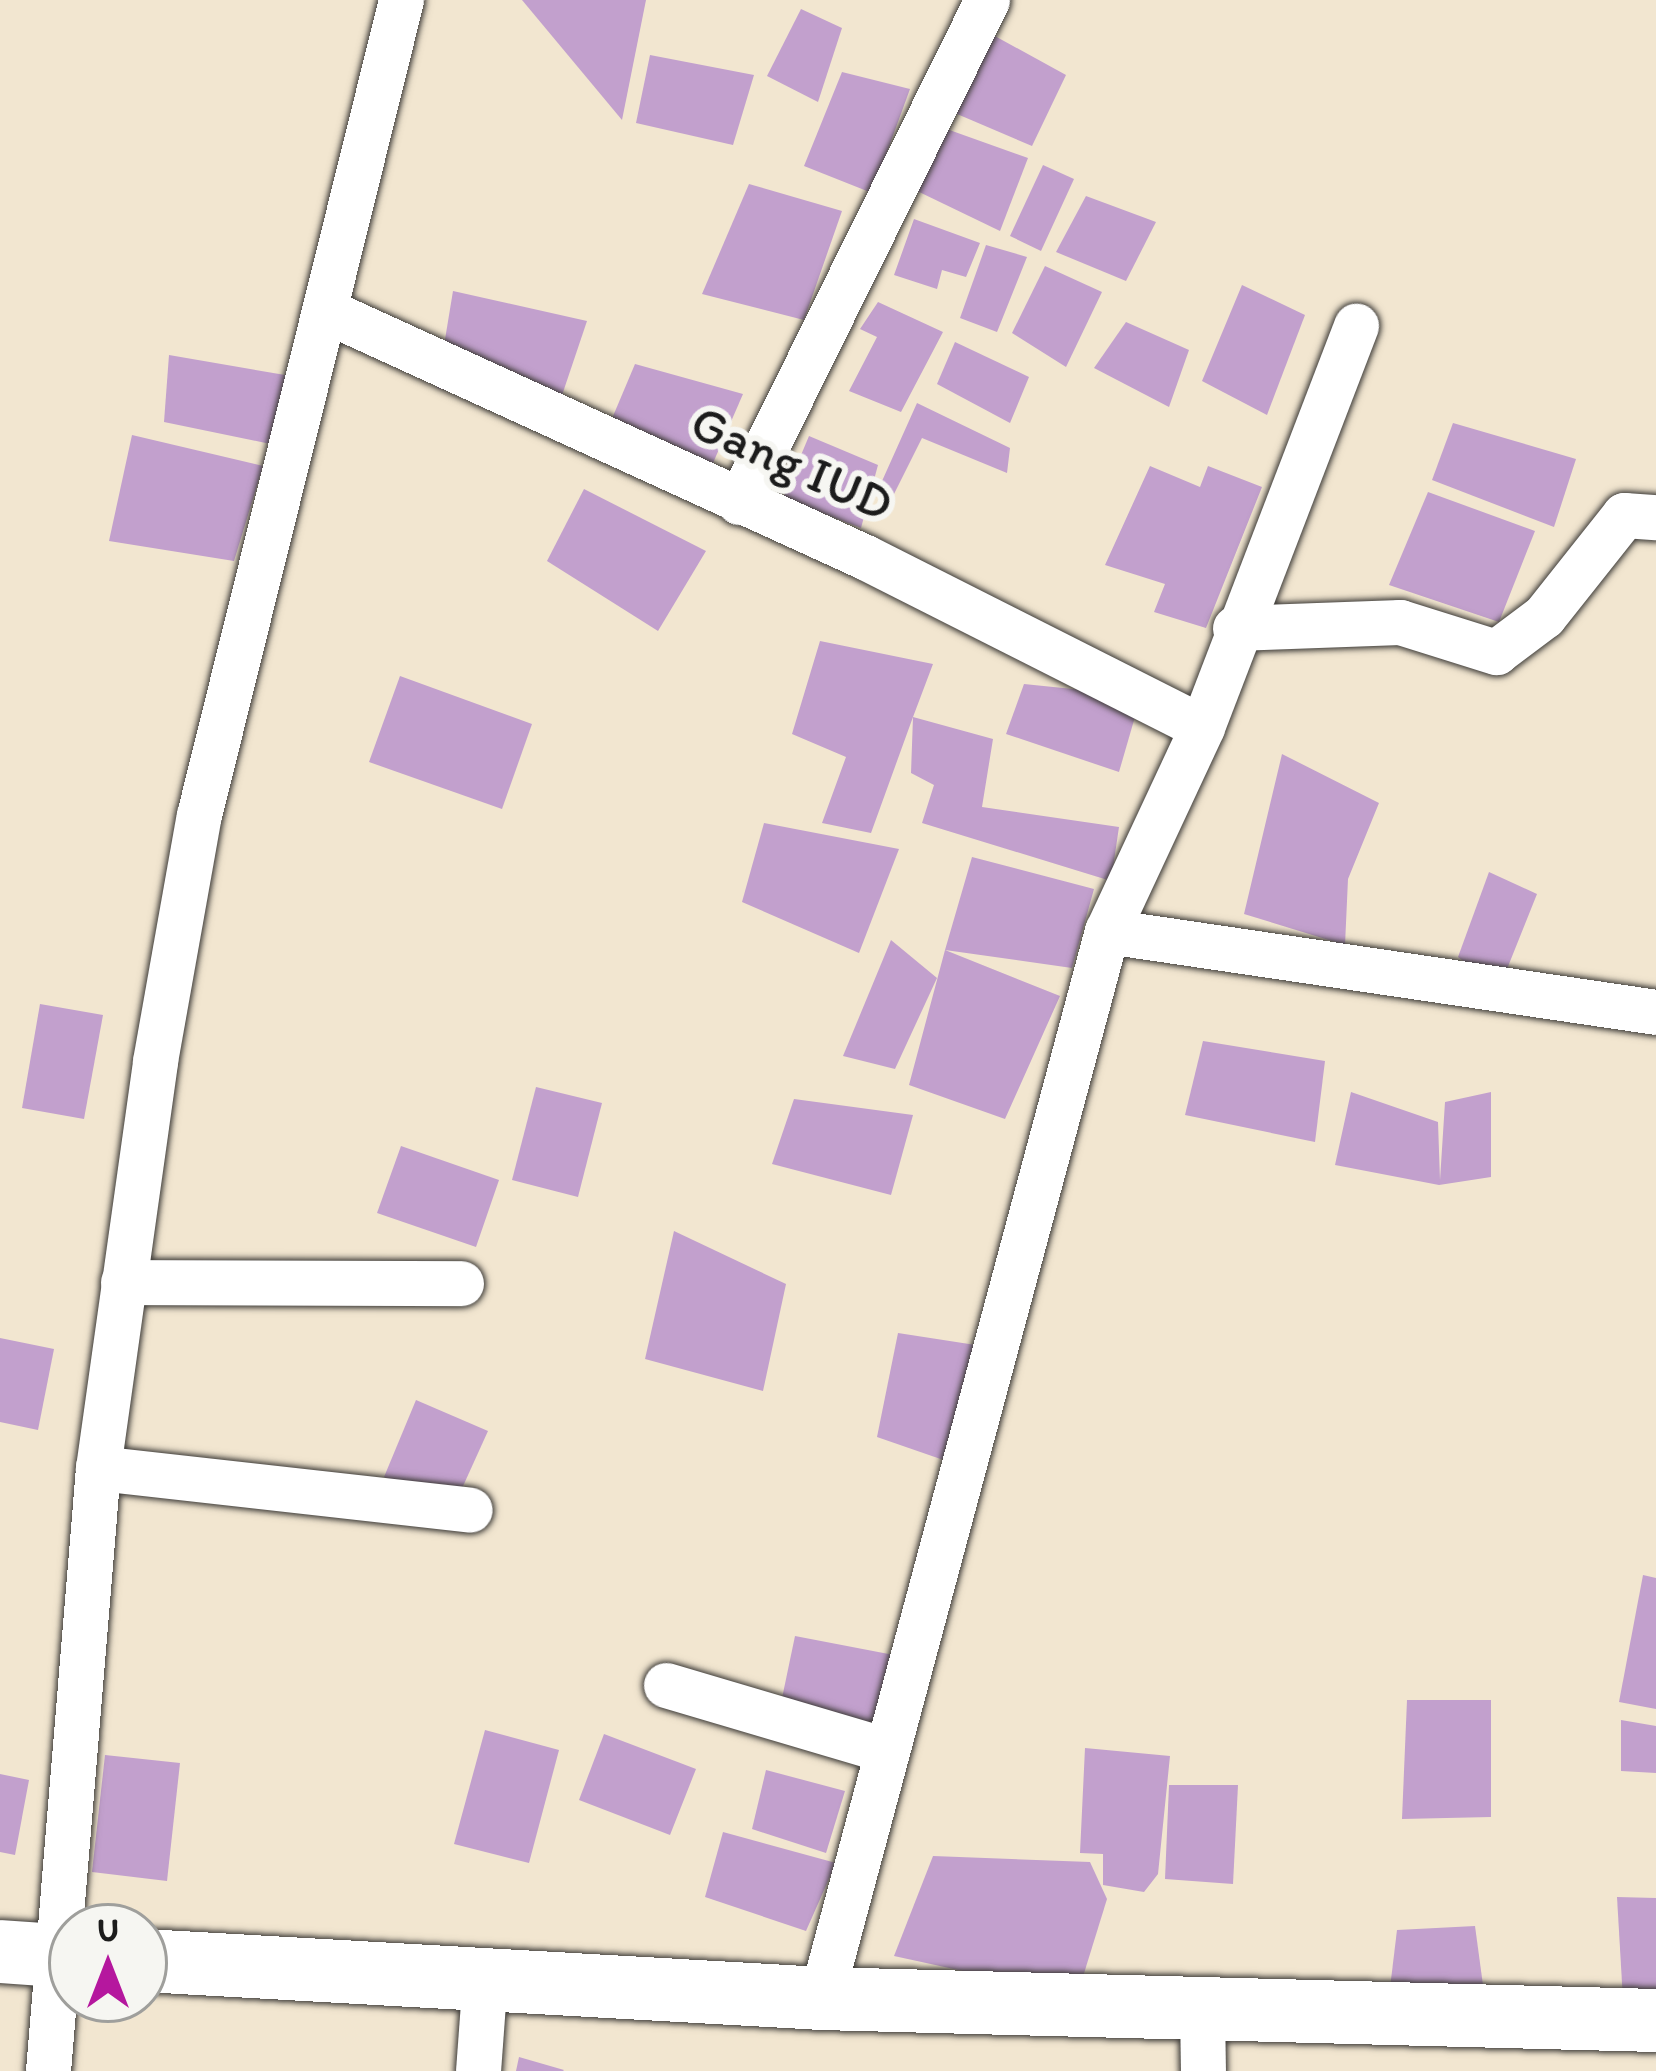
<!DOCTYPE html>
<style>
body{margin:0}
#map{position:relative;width:1656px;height:2071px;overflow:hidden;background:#f2e6d0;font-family:Itim,sans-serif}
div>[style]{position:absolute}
.building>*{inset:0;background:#c2a0cd}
.roads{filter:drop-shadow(0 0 3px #3c3a37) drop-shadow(0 0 3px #3c3a37)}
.minor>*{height:45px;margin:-22.5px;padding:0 22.5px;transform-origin:22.5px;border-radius:22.5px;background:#fff}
.secondary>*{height:63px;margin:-31.5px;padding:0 31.5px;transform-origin:31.5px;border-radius:31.5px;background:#fff}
span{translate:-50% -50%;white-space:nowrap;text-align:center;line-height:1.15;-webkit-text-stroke:12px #f6f6f2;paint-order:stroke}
.street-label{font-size:51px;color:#1c1c1c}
.north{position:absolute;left:48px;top:1903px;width:120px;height:120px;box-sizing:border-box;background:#f6f6f2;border:3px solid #9f9f9c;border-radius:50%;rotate:0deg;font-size:33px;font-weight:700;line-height:48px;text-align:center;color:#1c1c1c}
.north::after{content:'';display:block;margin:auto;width:42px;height:54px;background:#b5179e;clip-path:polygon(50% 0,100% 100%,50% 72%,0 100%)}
</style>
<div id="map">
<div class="building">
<div style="clip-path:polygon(522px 0,646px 0,622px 120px)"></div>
<div style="clip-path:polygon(801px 9px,842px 28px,818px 102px,767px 76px)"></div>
<div style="clip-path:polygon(993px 35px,1066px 75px,1032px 146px,950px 111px)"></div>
<div style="clip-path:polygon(650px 55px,754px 75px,733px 145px,636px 123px)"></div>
<div style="clip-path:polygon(842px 72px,910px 89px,872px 193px,804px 166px)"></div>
<div style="clip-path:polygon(941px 127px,1028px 158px,1000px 231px,915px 190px)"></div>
<div style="clip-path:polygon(1043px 165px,1074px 179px,1041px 251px,1010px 236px)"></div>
<div style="clip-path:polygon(749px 184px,842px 211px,804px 320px,702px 294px)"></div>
<div style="clip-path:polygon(1086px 196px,1156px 222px,1126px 281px,1056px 252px)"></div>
<div style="clip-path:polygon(914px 219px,980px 243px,966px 277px,942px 270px,937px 289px,894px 275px)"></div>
<div style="clip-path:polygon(986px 245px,1027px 257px,997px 332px,960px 318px)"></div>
<div style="clip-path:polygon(1045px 266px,1102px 292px,1066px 367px,1012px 333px)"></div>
<div style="clip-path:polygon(1242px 285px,1305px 315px,1267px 415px,1202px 381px)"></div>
<div style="clip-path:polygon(453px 291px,587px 321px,554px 419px,437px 388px)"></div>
<div style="clip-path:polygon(878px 302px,943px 332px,901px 412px,849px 391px,877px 337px,860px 329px)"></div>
<div style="clip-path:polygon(1126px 322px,1189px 350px,1169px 407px,1094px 368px)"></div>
<div style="clip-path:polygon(955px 342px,1029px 377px,1010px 423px,937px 384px)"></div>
<div style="clip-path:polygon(169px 355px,285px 375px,280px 446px,164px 422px)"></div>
<div style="clip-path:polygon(635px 364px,743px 394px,710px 470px,608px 428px)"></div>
<div style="clip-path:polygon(917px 403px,1010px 448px,1007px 473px,922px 438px,892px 498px,878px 490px)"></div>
<div style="clip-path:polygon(1453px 423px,1576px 459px,1554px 527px,1432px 480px)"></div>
<div style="clip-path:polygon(132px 435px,263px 466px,234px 561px,109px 541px)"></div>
<div style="clip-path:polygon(809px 436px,878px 465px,861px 528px,783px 498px)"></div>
<div style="clip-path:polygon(1150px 466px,1200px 487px,1208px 466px,1262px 487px,1206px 628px,1154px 612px,1165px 584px,1105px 565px)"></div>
<div style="clip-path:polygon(584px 489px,706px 551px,658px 631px,547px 561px)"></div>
<div style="clip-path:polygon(1428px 492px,1535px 531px,1499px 622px,1389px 585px)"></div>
<div style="clip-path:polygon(820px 641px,933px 664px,913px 717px,993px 739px,982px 807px,1119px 827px,1111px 881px,922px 823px,934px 785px,911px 773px,913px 717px,871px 833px,822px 823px,846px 757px,792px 734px)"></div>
<div style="clip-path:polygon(400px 676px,532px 724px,502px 809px,369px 762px)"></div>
<div style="clip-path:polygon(1024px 684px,1141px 696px,1119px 772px,1006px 734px)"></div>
<div style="clip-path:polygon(1282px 754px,1379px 803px,1348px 879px,1345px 945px,1244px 914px)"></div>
<div style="clip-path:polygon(764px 823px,899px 849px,859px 953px,742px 902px)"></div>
<div style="clip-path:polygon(972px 857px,1094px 889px,1072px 968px,945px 950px,1060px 996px,1005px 1119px,909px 1085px,945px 950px)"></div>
<div style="clip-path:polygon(1489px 872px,1537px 894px,1499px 989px,1458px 957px)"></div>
<div style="clip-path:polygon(891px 940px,937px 978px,895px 1069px,843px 1056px)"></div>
<div style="clip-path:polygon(40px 1004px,103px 1015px,84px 1119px,22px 1108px)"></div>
<div style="clip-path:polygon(1203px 1041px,1325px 1061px,1315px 1142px,1185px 1115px)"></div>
<div style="clip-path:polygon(536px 1087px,602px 1103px,578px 1197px,512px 1180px)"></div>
<div style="clip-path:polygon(1351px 1092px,1438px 1122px,1440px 1180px,1445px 1102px,1491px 1092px,1491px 1177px,1439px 1185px,1335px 1165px)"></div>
<div style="clip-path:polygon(794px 1099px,913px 1115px,891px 1195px,772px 1164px)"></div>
<div style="clip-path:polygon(401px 1146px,499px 1180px,476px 1247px,377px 1213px)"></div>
<div style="clip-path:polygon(674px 1231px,786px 1284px,763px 1391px,645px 1359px)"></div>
<div style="clip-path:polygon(898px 1333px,982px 1346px,955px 1464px,877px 1437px)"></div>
<div style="clip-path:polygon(0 1338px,54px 1349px,38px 1430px,0 1422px)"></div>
<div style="clip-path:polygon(416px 1400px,488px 1431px,454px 1506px,384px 1477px)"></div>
<div style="clip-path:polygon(1643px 1575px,1656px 1578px,1656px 1709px,1619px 1702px)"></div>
<div style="clip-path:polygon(795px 1636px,899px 1656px,881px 1736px,781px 1703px)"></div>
<div style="clip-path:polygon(1407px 1700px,1491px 1700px,1491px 1817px,1402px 1819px)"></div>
<div style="clip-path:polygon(1621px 1720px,1656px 1726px,1656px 1773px,1621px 1771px)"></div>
<div style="clip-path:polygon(485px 1730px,559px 1750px,529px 1863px,454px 1844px)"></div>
<div style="clip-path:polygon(604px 1734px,696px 1769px,670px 1835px,579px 1800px)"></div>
<div style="clip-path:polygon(1085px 1748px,1170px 1756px,1158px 1874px,1144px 1892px,1103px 1885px,1103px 1854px,1080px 1853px)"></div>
<div style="clip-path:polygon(105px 1755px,180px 1763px,167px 1881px,92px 1872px)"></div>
<div style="clip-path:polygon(766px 1770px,845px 1791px,826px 1853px,752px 1829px)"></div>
<div style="clip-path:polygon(0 1774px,29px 1780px,15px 1855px,0 1852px)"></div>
<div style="clip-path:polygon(1169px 1785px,1238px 1785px,1233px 1884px,1165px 1879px)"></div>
<div style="clip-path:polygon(723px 1832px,836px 1863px,806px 1931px,705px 1897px)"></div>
<div style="clip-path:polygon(933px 1856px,1090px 1862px,1107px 1899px,1077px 1996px,894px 1956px)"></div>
<div style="clip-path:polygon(1617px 1897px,1656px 1898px,1656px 1999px,1623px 2000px)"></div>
<div style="clip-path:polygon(1475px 1926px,1485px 2000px,1390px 1988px,1397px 1930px)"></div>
<div style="clip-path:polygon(519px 2057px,564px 2070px,563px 2071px,516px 2071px)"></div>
</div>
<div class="roads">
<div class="minor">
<div style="left:331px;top:313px;width:587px;rotate:24.56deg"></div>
<div style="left:865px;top:557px;width:377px;rotate:26.8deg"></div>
<div style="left:739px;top:502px;width:560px;rotate:-63.71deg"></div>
<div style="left:1235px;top:628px;width:165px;rotate:-2.1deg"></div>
<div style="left:1400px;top:622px;width:101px;rotate:17.4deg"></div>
<div style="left:1496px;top:652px;width:60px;rotate:-36.9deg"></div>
<div style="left:1544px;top:616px;width:129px;rotate:-51.6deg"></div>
<div style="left:1624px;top:515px;width:32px;rotate:4deg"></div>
<div style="left:1107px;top:931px;width:555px;rotate:8.39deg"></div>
<div style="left:123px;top:1282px;width:338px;rotate:0.2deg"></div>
<div style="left:98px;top:1468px;width:374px;rotate:6.4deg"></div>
<div style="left:666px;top:1685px;width:229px;rotate:16.5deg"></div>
<div style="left:821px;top:1998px;width:1105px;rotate:-75deg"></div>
<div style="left:1107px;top:931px;width:225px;rotate:-65deg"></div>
<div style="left:1202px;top:727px;width:430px;rotate:-69deg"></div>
<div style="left:1202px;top:2009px;width:62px;rotate:89.1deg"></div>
<div style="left:48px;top:2071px;width:605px;rotate:-85.26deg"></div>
<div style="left:98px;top:1468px;width:411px;rotate:-82deg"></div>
<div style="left:155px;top:1061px;width:250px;rotate:-79.9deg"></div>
<div style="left:199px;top:815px;width:840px;rotate:-76.08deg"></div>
<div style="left:478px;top:2071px;width:96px;rotate:-85.8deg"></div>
</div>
<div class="secondary">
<div style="left:0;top:1951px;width:72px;rotate:4deg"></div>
<div style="left:144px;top:1960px;width:678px;rotate:3.21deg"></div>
<div style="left:821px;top:1998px;width:835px;rotate:1.51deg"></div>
</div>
</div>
<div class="street-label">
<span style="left:792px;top:463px;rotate:24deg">Gang IUD</span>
</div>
<div class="north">U</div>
</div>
